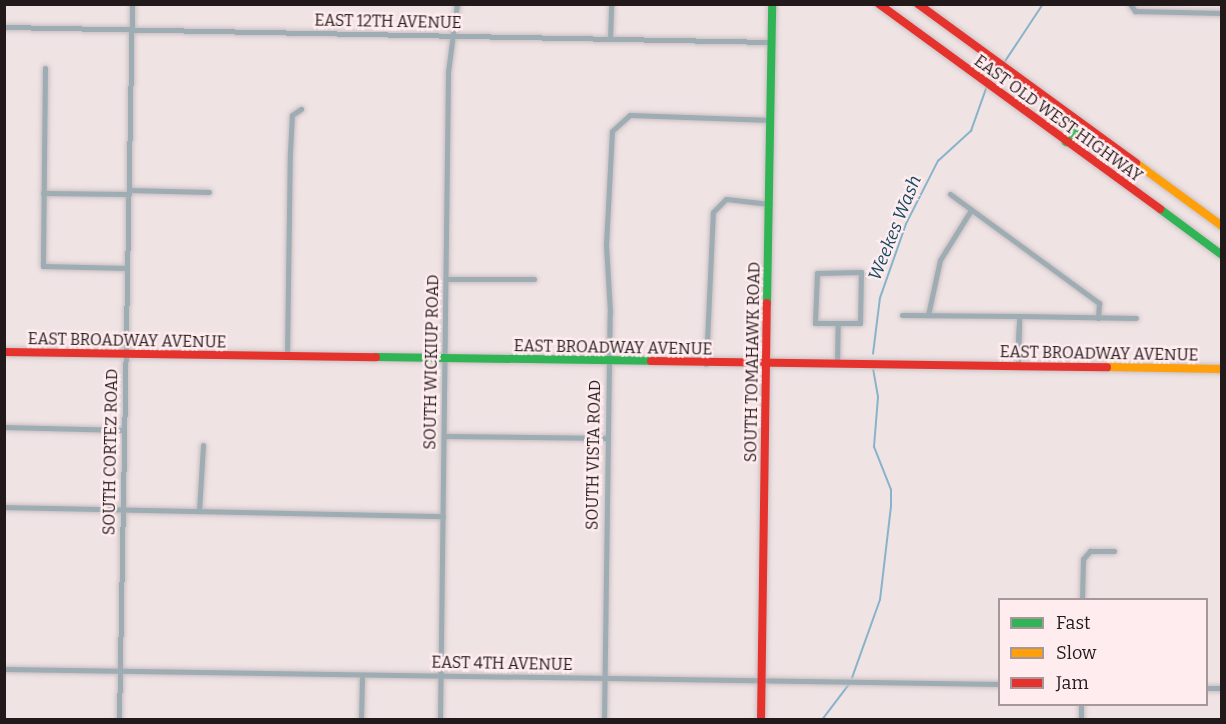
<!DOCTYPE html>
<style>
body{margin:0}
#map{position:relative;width:1226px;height:724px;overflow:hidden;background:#efe3e4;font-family:Bitter,serif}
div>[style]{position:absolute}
.stream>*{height:1.5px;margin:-0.75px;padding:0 0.75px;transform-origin:0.75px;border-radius:0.75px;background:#88b3ca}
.roads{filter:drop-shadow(0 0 2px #c9bfc0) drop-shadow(0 0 2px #c9bfc0)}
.street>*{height:5px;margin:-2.5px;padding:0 2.5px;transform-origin:2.5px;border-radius:2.5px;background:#9eacb4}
.fast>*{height:8px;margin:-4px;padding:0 4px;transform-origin:4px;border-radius:4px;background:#30b455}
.slow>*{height:8px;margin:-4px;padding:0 4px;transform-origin:4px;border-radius:4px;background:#ff9f0a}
.jam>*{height:8px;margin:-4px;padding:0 4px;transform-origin:4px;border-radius:4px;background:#e5322d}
span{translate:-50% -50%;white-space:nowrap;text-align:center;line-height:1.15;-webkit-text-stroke:4.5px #ffecef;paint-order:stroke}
.street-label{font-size:16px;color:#21191a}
.water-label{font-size:18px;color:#134a62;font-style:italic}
.frame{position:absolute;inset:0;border:6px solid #21191a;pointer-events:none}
.legend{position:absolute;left:998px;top:598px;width:210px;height:108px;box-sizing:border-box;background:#ffecef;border:2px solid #a6989a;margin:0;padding:8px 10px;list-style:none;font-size:18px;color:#21191a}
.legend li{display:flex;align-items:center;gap:12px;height:30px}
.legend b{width:30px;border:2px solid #a6989a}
</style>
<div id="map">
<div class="stream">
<div style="left:1004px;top:63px;width:71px;rotate:-56.5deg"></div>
<div style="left:990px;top:82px;width:16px;rotate:-52deg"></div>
<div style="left:873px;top:354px;width:56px;rotate:-82.9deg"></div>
<div style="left:880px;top:298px;width:78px;rotate:-70.6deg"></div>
<div style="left:906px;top:224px;width:71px;rotate:-63.1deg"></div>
<div style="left:938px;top:161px;width:45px;rotate:-42.3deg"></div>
<div style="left:971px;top:131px;width:48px;rotate:-70.4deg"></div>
<div style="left:852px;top:678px;width:83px;rotate:-70.3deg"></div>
<div style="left:880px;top:600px;width:94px;rotate:-83.3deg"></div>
<div style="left:891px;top:507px;width:17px;rotate:-90deg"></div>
<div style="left:891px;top:490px;width:46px;rotate:-111.6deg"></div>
<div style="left:874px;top:447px;width:50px;rotate:-85.4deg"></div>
<div style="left:878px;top:397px;width:27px;rotate:-100deg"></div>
<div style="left:822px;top:720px;width:46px;rotate:-52.9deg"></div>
</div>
<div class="roads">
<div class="street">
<div style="left:1130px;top:4px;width:9px;rotate:54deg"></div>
<div style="left:1135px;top:11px;width:87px;rotate:1.3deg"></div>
<div style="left:4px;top:27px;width:768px;rotate:1.12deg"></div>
<div style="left:610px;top:39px;width:35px;rotate:-88deg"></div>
<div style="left:45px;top:68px;width:198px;rotate:90.6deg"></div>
<div style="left:43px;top:266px;width:84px;rotate:1.4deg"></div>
<div style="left:129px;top:190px;width:80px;rotate:1.4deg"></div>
<div style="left:43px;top:193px;width:86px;rotate:0.7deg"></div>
<div style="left:950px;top:194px;width:185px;rotate:36.2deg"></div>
<div style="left:1099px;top:303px;width:15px;rotate:94deg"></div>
<div style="left:861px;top:272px;width:51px;rotate:91.1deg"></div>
<div style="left:860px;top:323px;width:45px;rotate:180deg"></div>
<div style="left:815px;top:323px;width:50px;rotate:-87.7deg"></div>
<div style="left:817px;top:273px;width:44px;rotate:-1.3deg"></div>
<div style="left:446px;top:279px;width:88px"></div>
<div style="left:902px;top:315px;width:117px;rotate:0.5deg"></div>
<div style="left:928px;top:315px;width:56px;rotate:-77.7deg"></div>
<div style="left:940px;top:260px;width:59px;rotate:-58.2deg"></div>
<div style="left:1019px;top:321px;width:5px;rotate:-90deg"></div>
<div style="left:1019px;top:316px;width:117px;rotate:1deg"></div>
<div style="left:1018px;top:342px;width:21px;rotate:-87deg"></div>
<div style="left:1019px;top:321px;width:45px;rotate:91.3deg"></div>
<div style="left:287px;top:356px;width:204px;rotate:-89.2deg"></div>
<div style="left:290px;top:152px;width:37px;rotate:-87deg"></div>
<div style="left:292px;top:115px;width:11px;rotate:-34deg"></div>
<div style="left:706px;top:364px;width:152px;rotate:-87.4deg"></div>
<div style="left:713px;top:212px;width:18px;rotate:-45deg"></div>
<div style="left:726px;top:199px;width:44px;rotate:6.5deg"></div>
<div style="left:837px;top:364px;width:39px;rotate:-89deg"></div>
<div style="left:4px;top:427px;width:120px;rotate:1.4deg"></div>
<div style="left:445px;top:436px;width:163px;rotate:0.7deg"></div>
<div style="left:4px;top:507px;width:439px;rotate:1.2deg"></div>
<div style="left:199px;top:511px;width:66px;rotate:-86.5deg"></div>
<div style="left:1082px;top:600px;width:41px;rotate:-88.6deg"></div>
<div style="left:1083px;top:559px;width:11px;rotate:-49deg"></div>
<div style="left:1090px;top:551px;width:24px"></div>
<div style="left:4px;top:669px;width:996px;rotate:0.86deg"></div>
<div style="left:1206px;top:688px;width:16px"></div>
<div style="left:119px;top:720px;width:716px;rotate:-88.96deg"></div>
<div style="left:361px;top:720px;width:45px;rotate:-88.7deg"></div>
<div style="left:440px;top:720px;width:648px;rotate:-89.29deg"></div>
<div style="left:448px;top:72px;width:69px;rotate:-82.5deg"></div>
<div style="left:604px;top:720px;width:408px;rotate:-89.2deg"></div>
<div style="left:610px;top:312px;width:67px;rotate:-93.4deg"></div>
<div style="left:606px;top:245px;width:114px;rotate:-87deg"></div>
<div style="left:612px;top:131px;width:24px;rotate:-42deg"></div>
<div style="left:630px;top:115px;width:141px;rotate:2deg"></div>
<div style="left:1081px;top:720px;width:16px;rotate:-90deg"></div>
</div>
<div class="fast">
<div style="left:1066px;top:142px;width:24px;rotate:-54deg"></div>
<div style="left:1160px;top:209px;width:77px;rotate:36.6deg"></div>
<div style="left:767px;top:303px;width:299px;rotate:-89deg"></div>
<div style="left:376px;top:357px;width:275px;rotate:0.8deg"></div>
</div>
<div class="slow">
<div style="left:1136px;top:163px;width:107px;rotate:36.2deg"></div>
<div style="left:1107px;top:367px;width:115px;rotate:1deg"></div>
</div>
<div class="jam">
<div style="left:879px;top:4px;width:348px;rotate:36.1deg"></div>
<div style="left:918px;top:4px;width:270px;rotate:36.1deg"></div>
<div style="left:4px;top:352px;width:372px;rotate:0.8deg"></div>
<div style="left:651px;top:361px;width:456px;rotate:0.8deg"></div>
<div style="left:761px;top:720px;width:417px;rotate:-89.2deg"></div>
</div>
</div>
<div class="street-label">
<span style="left:388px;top:22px;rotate:1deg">EAST 12TH AVENUE</span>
<span style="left:1058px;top:119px;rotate:36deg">EAST OLD WEST HIGHWAY</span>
<span style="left:127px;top:341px;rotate:1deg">EAST BROADWAY AVENUE</span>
<span style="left:613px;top:348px;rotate:1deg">EAST BROADWAY AVENUE</span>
<span style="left:1099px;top:354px;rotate:1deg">EAST BROADWAY AVENUE</span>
<span style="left:432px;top:362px;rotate:-89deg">SOUTH WICKIUP ROAD</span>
<span style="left:753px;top:362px;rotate:-89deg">SOUTH TOMAHAWK ROAD</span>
<span style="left:111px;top:452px;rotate:-89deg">SOUTH CORTEZ ROAD</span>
<span style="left:594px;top:455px;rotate:-89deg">SOUTH VISTA ROAD</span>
<span style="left:502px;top:664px;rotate:1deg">EAST 4TH AVENUE</span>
</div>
<div class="water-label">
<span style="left:895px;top:228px;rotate:-68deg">Weekes Wash</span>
</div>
<div class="frame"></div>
<ul class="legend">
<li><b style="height:8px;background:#30b455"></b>Fast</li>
<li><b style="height:8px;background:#ff9f0a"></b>Slow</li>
<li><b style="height:8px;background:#e5322d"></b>Jam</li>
</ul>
</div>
